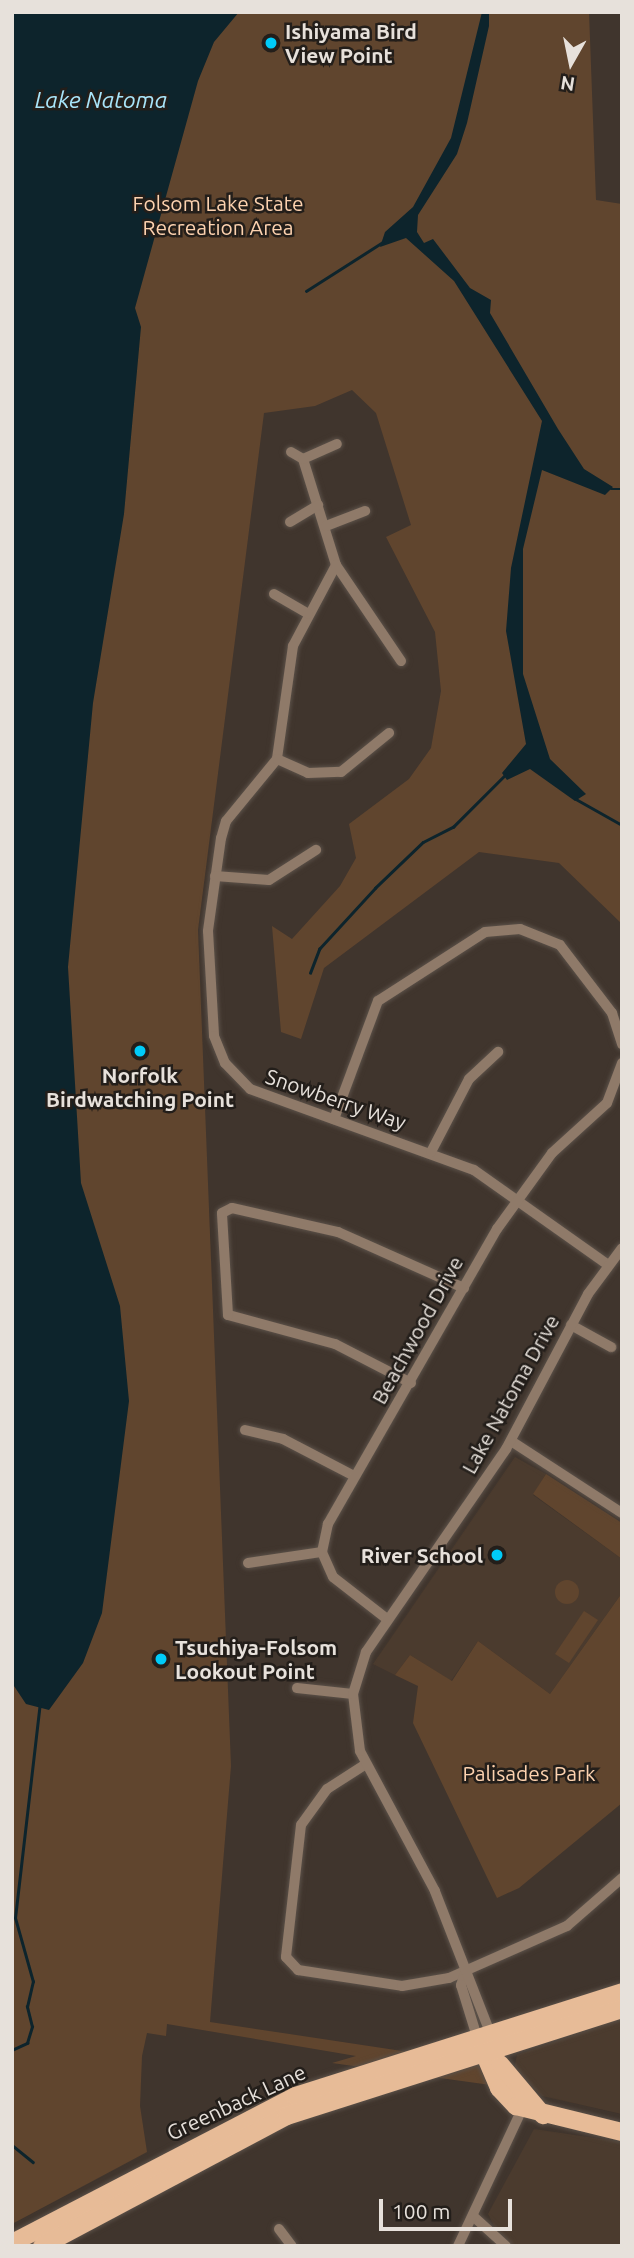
<!DOCTYPE html>
<style>
body{margin:0}
#map{position:relative;width:634px;height:2258px;overflow:hidden;background:#40352d;font-family:Ubuntu,sans-serif}
div>[style]{position:absolute}
.built>*{inset:0;background:#4b3b2e}
.green>*{inset:0;background:#60452e}
.round{border-radius:50%}
.water>*{inset:0;background:#0d242c}
.stream>*{height:2.5px;margin:-1.25px;padding:0 1.25px;transform-origin:1.25px;border-radius:1.25px;background:#0d242c}
.roads{filter:drop-shadow(0 0 2px #5b5149) drop-shadow(0 0 2px #5b5149)}
.street>*{height:10px;margin:-5px;padding:0 5px;transform-origin:5px;border-radius:5px;background:#8f7a69}
.primary>*{height:18px;margin:-9px;padding:0 9px;transform-origin:9px;border-radius:9px;background:#e7bb97}
.dots>*{width:19px;height:19px;translate:-50% -50%;box-sizing:border-box;border:4px solid #231e1a;border-radius:50%}
span{translate:-50% -50%;white-space:nowrap;text-align:center;line-height:1.15;-webkit-text-stroke:5px #231e1a;paint-order:stroke}
.poi-label{font-size:21px;color:#e7e1db;font-weight:700}
.left{translate:0 -50%;text-align:left}
.right{translate:-100% -50%;text-align:right}
.park-label{font-size:21px;color:#fdd2af}
.street-label{font-size:21px;color:#e7e1db}
.water-label{font-size:23px;color:#a8e5fa;font-style:italic}
.frame{position:absolute;inset:0;border:14px solid #e7e1db;pointer-events:none}
.north{position:absolute;left:536px;top:28px;width:70px;height:70px;-webkit-text-stroke:5px #231e1a;paint-order:stroke;rotate:189deg;font-size:19px;font-weight:700;line-height:28px;text-align:center;color:#e7e1db}
.north::after{content:'';display:block;margin:auto;width:24px;height:32px;background:#e7e1db;clip-path:polygon(50% 0,100% 100%,50% 72%,0 100%)}
.scale{position:absolute;left:379px;top:2199px;width:133px;height:32px;box-sizing:border-box;border:4px solid #e7e1db;border-top:0;padding-left:9px;font-size:21px;line-height:24px;white-space:nowrap;color:#e7e1db;-webkit-text-stroke:5px #231e1a;paint-order:stroke}
</style>
<div id="map">
<div class="built">
<div style="clip-path:polygon(515px 1457px,546px 1474px,533px 1495px,622px 1559px,622px 1593px,550px 1694px,478px 1641px,451px 1681px,410px 1655px,395px 1675px,373px 1664px)"></div>
<div style="clip-path:polygon(622px 2018px,622px 2114px,542px 2096px,514px 2069px,517px 2055px)"></div>
<div style="clip-path:polygon(534px 2129px,622px 2142px,622px 2246px,510px 2246px,500px 2237px,488px 2214px)"></div>
</div>
<div class="green">
<div style="clip-path:polygon(12px 12px,589px 12px,596px 200px,622px 204px,622px 924px,559px 863px,479px 852px,324px 968px,301px 1039px,281px 1032px,272px 926px,292px 939px,340px 886px,356px 858px,349px 824px,409px 779px,431px 748px,441px 691px,435px 632px,386px 537px,411px 525px,376px 413px,352px 390px,315px 406px,264px 413px,198px 930px,231px 1766px,210px 2022px,508px 2067px,505px 2087px,332px 2063px,356px 2056px,167px 2024px,166px 2036px,147px 2033px,142px 2056px,140px 2106px,147px 2152px,12px 2224px)"></div>
<div style="clip-path:polygon(546px 1474px,622px 1523px,622px 1559px,533px 1494px)"></div>
<div class="round" style="left:555px;top:1580px;width:24px;height:24px"></div>
<div style="clip-path:polygon(622px 1593px,622px 1803px,519px 1888px,497px 1898px,413px 1723px,418px 1686px,395px 1675px,410px 1655px,452px 1681px,478px 1641px,550px 1694px)"></div>
<div style="clip-path:polygon(584px 1611px,598px 1620px,569px 1663px,555px 1654px)"></div>
</div>
<div class="water">
<div style="clip-path:polygon(12px 12px,239px 12px,214px 42px,198px 81px,135px 308px,141px 327px,124px 514px,93px 703px,68px 967px,81px 1183px,120px 1306px,129px 1401px,102px 1613px,83px 1663px,49px 1710px,26px 1704px,12px 1683px)"></div>
<div style="clip-path:polygon(482px 12px,489px 12px,489px 26px,467px 123px,457px 154px,418px 215px,417px 232px,424px 243px,433px 239px,470px 288px,491px 300px,490px 313px,558px 429px,584px 469px,613px 487px,605px 495px,542px 470px,523px 549px,523px 674px,550px 759px,586px 794px,575px 801px,530px 769px,507px 780px,502px 773px,526px 744px,506px 631px,511px 568px,542px 421px,454px 281px,406px 238px,380px 247px,385px 232px,413px 207px,451px 138px)"></div>
</div>
<div class="stream">
<div style="left:306px;top:291px;width:91px;rotate:-32.5deg"></div>
<div style="left:611px;top:489px;width:11px"></div>
<div style="left:576px;top:799px;width:53px;rotate:29.5deg"></div>
<div style="left:310px;top:973px;width:26px;rotate:-69deg"></div>
<div style="left:319px;top:949px;width:83px;rotate:-47.4deg"></div>
<div style="left:375px;top:888px;width:66px;rotate:-43.8deg"></div>
<div style="left:423px;top:842px;width:34px;rotate:-27deg"></div>
<div style="left:453px;top:827px;width:74px;rotate:-45deg"></div>
<div style="left:12px;top:2050px;width:17px;rotate:-25deg"></div>
<div style="left:27px;top:2043px;width:17px;rotate:-73deg"></div>
<div style="left:32px;top:2027px;width:21px;rotate:-104deg"></div>
<div style="left:27px;top:2007px;width:26px;rotate:-77deg"></div>
<div style="left:33px;top:1982px;width:66px;rotate:-105.7deg"></div>
<div style="left:15px;top:1918px;width:218px;rotate:-83.4deg"></div>
<div style="left:12px;top:2145px;width:27px;rotate:39deg"></div>
</div>
<div class="roads">
<div class="street">
<div style="left:291px;top:452px;width:14px;rotate:30deg"></div>
<div style="left:303px;top:459px;width:111px;rotate:72.7deg"></div>
<div style="left:303px;top:459px;width:37px;rotate:-24deg"></div>
<div style="left:290px;top:522px;width:33px;rotate:-31deg"></div>
<div style="left:326px;top:526px;width:42px;rotate:-21deg"></div>
<div style="left:336px;top:565px;width:92px;rotate:118deg"></div>
<div style="left:293px;top:646px;width:114px;rotate:98.1deg"></div>
<div style="left:277px;top:759px;width:80px;rotate:129.4deg"></div>
<div style="left:226px;top:821px;width:18px;rotate:106deg"></div>
<div style="left:221px;top:838px;width:94px;rotate:98deg"></div>
<div style="left:208px;top:931px;width:105px;rotate:86.7deg"></div>
<div style="left:214px;top:1036px;width:29px;rotate:68deg"></div>
<div style="left:225px;top:1063px;width:36px;rotate:46deg"></div>
<div style="left:250px;top:1089px;width:238px;rotate:19.9deg"></div>
<div style="left:474px;top:1170px;width:164px;rotate:35.3deg"></div>
<div style="left:336px;top:565px;width:116px;rotate:55.9deg"></div>
<div style="left:274px;top:594px;width:39px;rotate:30deg"></div>
<div style="left:277px;top:759px;width:34px;rotate:24deg"></div>
<div style="left:308px;top:773px;width:33px;rotate:-2deg"></div>
<div style="left:341px;top:772px;width:62px;rotate:-39.1deg"></div>
<div style="left:215px;top:876px;width:54px;rotate:4.2deg"></div>
<div style="left:269px;top:880px;width:56px;rotate:-32.6deg"></div>
<div style="left:334px;top:1119px;width:126px;rotate:-69.6deg"></div>
<div style="left:378px;top:1001px;width:127px;rotate:-32.8deg"></div>
<div style="left:485px;top:932px;width:35px;rotate:-5deg"></div>
<div style="left:520px;top:929px;width:43px;rotate:21.8deg"></div>
<div style="left:560px;top:945px;width:86px;rotate:52.6deg"></div>
<div style="left:612px;top:1013px;width:33px;rotate:72deg"></div>
<div style="left:431px;top:1152px;width:82px;rotate:-62.5deg"></div>
<div style="left:469px;top:1079px;width:40px;rotate:-43deg"></div>
<div style="left:571px;top:1325px;width:46px;rotate:28.8deg"></div>
<div style="left:411px;top:1383px;width:85px;rotate:-152.8deg"></div>
<div style="left:335px;top:1344px;width:111px;rotate:-164.8deg"></div>
<div style="left:228px;top:1315px;width:102px;rotate:-93.4deg"></div>
<div style="left:222px;top:1213px;width:11px;rotate:-27deg"></div>
<div style="left:232px;top:1208px;width:109px;rotate:12.8deg"></div>
<div style="left:338px;top:1232px;width:138px;rotate:24deg"></div>
<div style="left:245px;top:1430px;width:39px;rotate:13deg"></div>
<div style="left:283px;top:1439px;width:80px;rotate:27.5deg"></div>
<div style="left:511px;top:1441px;width:132px;rotate:33deg"></div>
<div style="left:248px;top:1563px;width:75px;rotate:-8.5deg"></div>
<div style="left:387px;top:1619px;width:68px;rotate:-142.1deg"></div>
<div style="left:333px;top:1577px;width:27px;rotate:-114deg"></div>
<div style="left:322px;top:1552px;width:29px;rotate:-78deg"></div>
<div style="left:328px;top:1524px;width:340px;rotate:-60.2deg"></div>
<div style="left:497px;top:1229px;width:94px;rotate:-54.1deg"></div>
<div style="left:552px;top:1153px;width:74px;rotate:-42.3deg"></div>
<div style="left:607px;top:1103px;width:43px;rotate:-69.4deg"></div>
<div style="left:297px;top:1688px;width:56px;rotate:6.1deg"></div>
<div style="left:366px;top:1764px;width:46px;rotate:147.3deg"></div>
<div style="left:327px;top:1789px;width:44px;rotate:125.8deg"></div>
<div style="left:301px;top:1825px;width:133px;rotate:96.5deg"></div>
<div style="left:286px;top:1957px;width:18px;rotate:47deg"></div>
<div style="left:298px;top:1970px;width:105px;rotate:8.7deg"></div>
<div style="left:402px;top:1986px;width:48px;rotate:-9.7deg"></div>
<div style="left:449px;top:1978px;width:129px;rotate:-23.8deg"></div>
<div style="left:567px;top:1926px;width:73px;rotate:-41.1deg"></div>
<div style="left:465px;top:1973px;width:13px;rotate:108deg"></div>
<div style="left:461px;top:1985px;width:58px;rotate:72.8deg"></div>
<div style="left:491px;top:2035px;width:155px;rotate:-111.3deg"></div>
<div style="left:435px;top:1891px;width:159px;rotate:-118.2deg"></div>
<div style="left:360px;top:1751px;width:57px;rotate:-97deg"></div>
<div style="left:353px;top:1694px;width:44px;rotate:-72.8deg"></div>
<div style="left:366px;top:1652px;width:247px;rotate:-55.4deg"></div>
<div style="left:506px;top:1449px;width:175px;rotate:-62.1deg"></div>
<div style="left:588px;top:1294px;width:57px;rotate:-53.5deg"></div>
<div style="left:474px;top:2217px;width:43px;rotate:42.2deg"></div>
<div style="left:279px;top:2229px;width:21px;rotate:53deg"></div>
<div style="left:458px;top:2246px;width:156px;rotate:-64.9deg"></div>
</div>
<div class="primary">
<div style="left:481px;top:2046px;width:46px;rotate:66.8deg"></div>
<div style="left:499px;top:2088px;width:25px;rotate:47deg"></div>
<div style="left:516px;top:2106px;width:109px;rotate:13.8deg"></div>
<div style="left:500px;top:2064px;width:67px;rotate:49.9deg"></div>
<div style="left:12px;top:2243px;width:319px;rotate:-27.4deg"></div>
<div style="left:295px;top:2096px;width:343px;rotate:-17.6deg"></div>
<div style="left:42px;top:2246px;width:277px;rotate:-28deg"></div>
<div style="left:287px;top:2116px;width:352px;rotate:-17.7deg"></div>
</div>
</div>
<div class="dots">
<div style="left:271px;top:43px;background:#00cbf8"></div>
<div style="left:140px;top:1051px;background:#00cbf8"></div>
<div style="left:497px;top:1555px;background:#00cbf8"></div>
<div style="left:161px;top:1659px;background:#00cbf8"></div>
</div>
<div class="poi-label">
<span class="left" style="left:285px;top:43px">Ishiyama Bird<br>View Point</span>
<span style="left:140px;top:1087px">Norfolk<br>Birdwatching Point</span>
<span class="right" style="left:483px;top:1555px">River School</span>
<span class="left" style="left:175px;top:1659px">Tsuchiya-Folsom<br>Lookout Point</span>
</div>
<div class="park-label">
<span style="left:218px;top:215px">Folsom Lake State<br>Recreation Area</span>
<span style="left:529px;top:1773px">Palisades Park</span>
</div>
<div class="street-label">
<span style="left:336px;top:1099px;rotate:19deg">Snowberry Way</span>
<span style="left:417px;top:1330px;rotate:-61deg">Beachwood Drive</span>
<span style="left:510px;top:1394px;rotate:-61deg">Lake Natoma Drive</span>
<span style="left:236px;top:2102px;rotate:-25deg">Greenback Lane</span>
</div>
<div class="water-label">
<span style="left:101px;top:100px">Lake Natoma</span>
</div>
<div class="frame"></div>
<div class="north">N</div>
<div class="scale">100 m</div>
</div>
